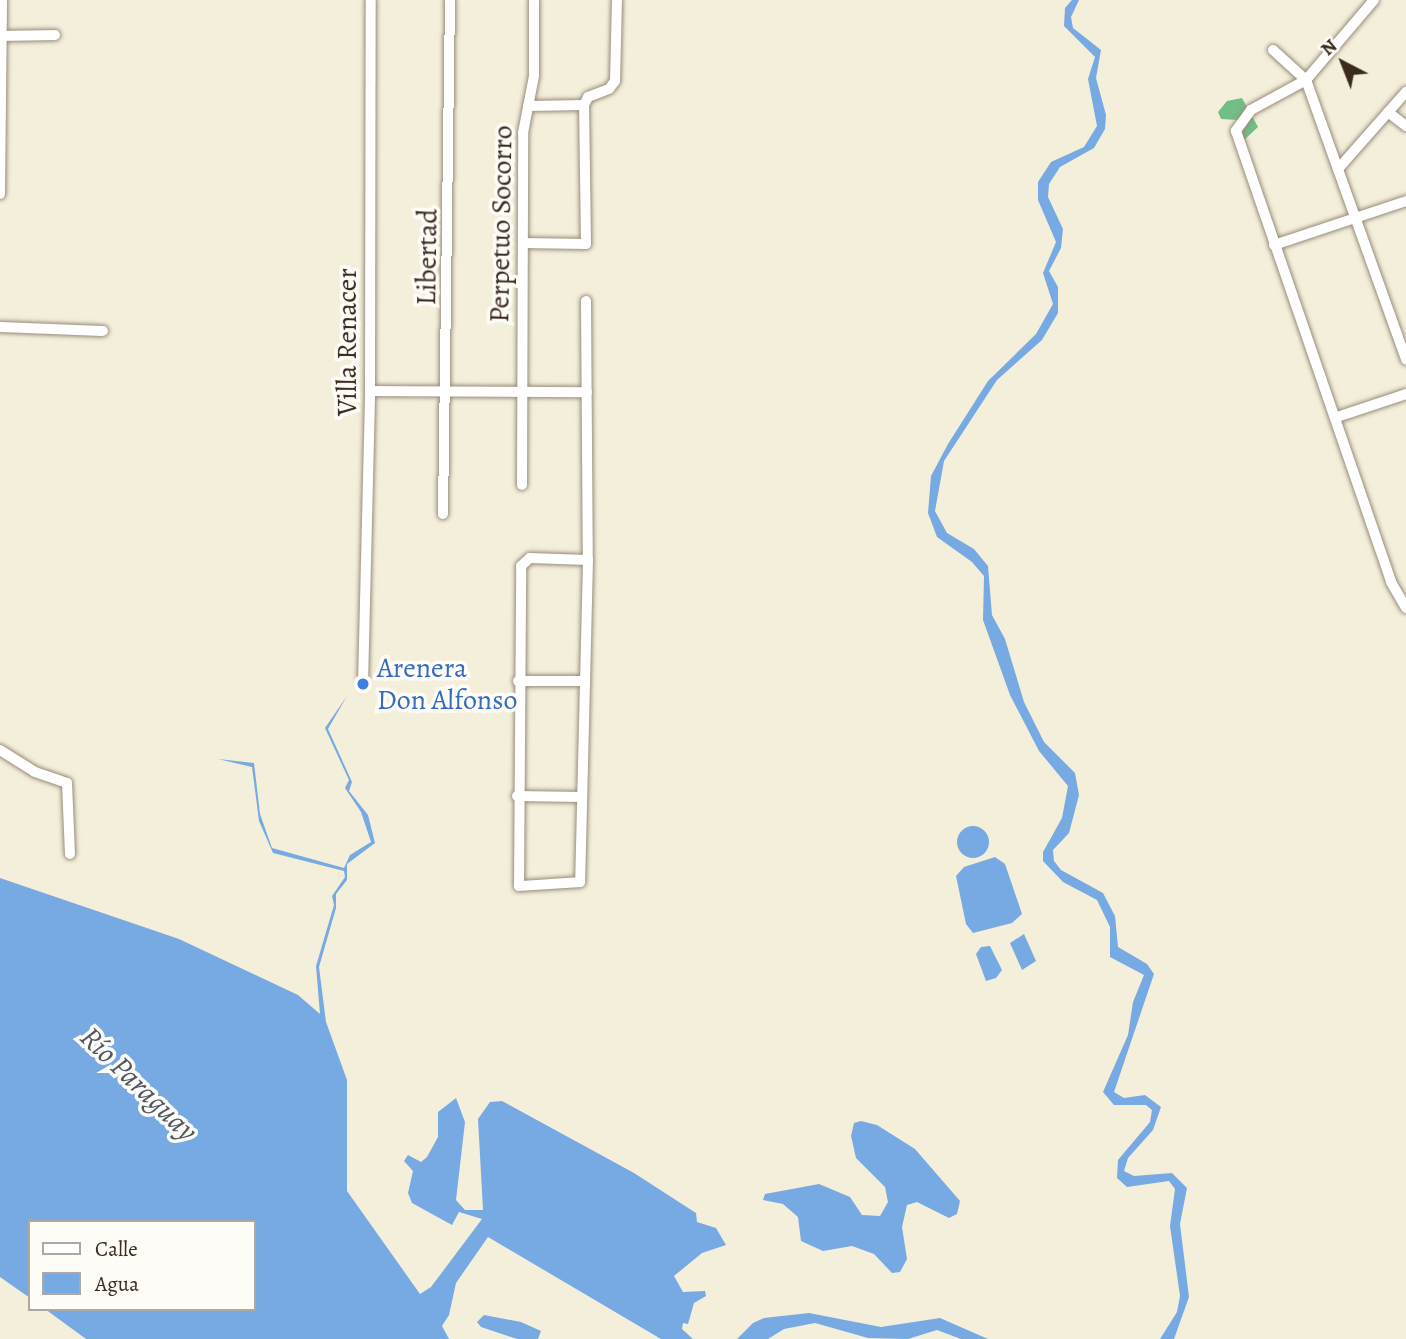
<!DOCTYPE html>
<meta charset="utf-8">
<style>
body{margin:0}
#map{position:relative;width:1406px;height:1339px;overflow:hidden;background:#f4efdb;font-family:Alegreya,serif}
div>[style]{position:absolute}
.forest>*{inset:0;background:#72be87}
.water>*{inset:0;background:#77a9e3}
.round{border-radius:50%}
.roads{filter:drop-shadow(0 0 2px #988c7c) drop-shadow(0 0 2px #988c7c)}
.minor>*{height:10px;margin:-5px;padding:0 5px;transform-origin:5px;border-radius:5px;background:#fff}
.dots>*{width:19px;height:19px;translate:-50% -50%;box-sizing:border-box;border:4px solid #fdfcf7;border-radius:50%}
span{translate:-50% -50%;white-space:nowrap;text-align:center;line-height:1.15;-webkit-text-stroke:7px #fdfcf7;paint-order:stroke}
.street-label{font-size:28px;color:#3b2a1e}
.shop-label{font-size:28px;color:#366cbe}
.left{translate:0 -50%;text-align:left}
.water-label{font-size:30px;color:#505663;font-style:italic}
.legend{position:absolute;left:28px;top:1220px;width:228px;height:91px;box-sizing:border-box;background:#fdfcf7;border:2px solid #afa8a0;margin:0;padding:9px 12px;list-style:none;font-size:21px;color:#3b2a1e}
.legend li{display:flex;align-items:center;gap:14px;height:35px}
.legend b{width:35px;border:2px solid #afa8a0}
.north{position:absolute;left:1308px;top:28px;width:70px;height:70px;-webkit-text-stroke:5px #fdfcf7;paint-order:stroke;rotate:318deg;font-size:19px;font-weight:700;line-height:28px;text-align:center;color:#3b2a1e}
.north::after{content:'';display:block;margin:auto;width:24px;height:32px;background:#3b2a1e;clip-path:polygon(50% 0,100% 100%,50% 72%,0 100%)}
</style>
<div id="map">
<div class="forest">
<div style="clip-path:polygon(1242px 98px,1258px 127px,1243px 141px,1238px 120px,1221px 119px,1218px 112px,1227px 101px)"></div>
</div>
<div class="water">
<div style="clip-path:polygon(1072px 0,1079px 0,1071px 17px,1073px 28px,1101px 50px,1096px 78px,1106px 115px,1105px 129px,1094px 148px,1060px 167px,1049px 184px,1048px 197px,1063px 229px,1061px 248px,1049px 271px,1058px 287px,1058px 313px,1042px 340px,997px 380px,944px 461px,935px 511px,947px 533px,974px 549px,988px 566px,992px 615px,1005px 639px,1024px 702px,1044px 742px,1075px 773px,1079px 795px,1069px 833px,1053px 850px,1054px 861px,1061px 870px,1103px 893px,1115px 916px,1118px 947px,1147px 964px,1154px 974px,1114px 1092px,1124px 1098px,1145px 1095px,1161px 1107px,1153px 1130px,1128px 1158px,1124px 1171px,1134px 1176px,1172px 1173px,1187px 1188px,1180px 1224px,1189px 1297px,1174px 1339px,1160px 1339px,1177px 1312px,1180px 1296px,1170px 1226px,1175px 1189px,1169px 1181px,1127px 1187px,1117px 1178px,1118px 1160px,1150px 1122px,1152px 1110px,1146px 1105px,1114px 1105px,1103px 1092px,1128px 1035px,1133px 1002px,1144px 975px,1110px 957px,1110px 927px,1097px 900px,1063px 882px,1043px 861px,1043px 852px,1062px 818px,1068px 786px,1039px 751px,1010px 695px,983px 620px,984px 576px,972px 562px,937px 537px,928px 513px,931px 476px,948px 444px,988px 381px,1036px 334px,1053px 304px,1043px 273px,1056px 242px,1038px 200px,1038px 182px,1051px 162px,1084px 147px,1097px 126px,1088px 79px,1095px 57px,1064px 26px,1065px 8px)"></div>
<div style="clip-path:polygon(347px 696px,328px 729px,352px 782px,349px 791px,368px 815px,375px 843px,347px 864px,347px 880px,336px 894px,336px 908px,319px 967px,326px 1022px,347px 1080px,347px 1191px,420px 1294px,431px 1287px,482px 1219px,459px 1212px,452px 1225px,412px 1203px,408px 1193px,413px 1171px,404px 1161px,408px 1155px,421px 1162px,427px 1157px,438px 1137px,438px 1112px,456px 1098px,465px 1122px,456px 1200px,465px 1210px,483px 1210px,478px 1119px,490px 1102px,502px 1101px,634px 1173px,696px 1213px,697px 1222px,716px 1228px,726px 1245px,702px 1253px,674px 1276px,683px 1292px,705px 1291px,706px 1296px,694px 1303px,688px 1324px,683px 1323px,682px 1329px,693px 1339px,661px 1339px,488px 1237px,456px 1283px,449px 1315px,442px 1326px,449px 1339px,86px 1339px,45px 1309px,254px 1309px,254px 1222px,30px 1222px,30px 1298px,0 1277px,0 878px,179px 939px,298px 995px,320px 1014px,316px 966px,334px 905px,332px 896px,345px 877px,344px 871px,273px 853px,259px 821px,252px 767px,218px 759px,254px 763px,260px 814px,272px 848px,344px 868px,350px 855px,371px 842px,361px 812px,345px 788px,349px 780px,325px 728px)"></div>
<div class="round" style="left:957px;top:826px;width:32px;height:32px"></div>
<div style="clip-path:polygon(995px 857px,1005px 864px,1022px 914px,1012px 923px,973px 933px,966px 924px,956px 876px,964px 867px)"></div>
<div style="clip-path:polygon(1024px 934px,1036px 961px,1022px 970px,1010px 943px)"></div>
<div style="clip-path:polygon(990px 946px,1002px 970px,996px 978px,986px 981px,976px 954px,981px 947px)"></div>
<div style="clip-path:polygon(861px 1121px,877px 1125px,915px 1149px,960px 1201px,957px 1214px,949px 1218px,917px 1202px,907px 1205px,902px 1227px,907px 1259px,900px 1272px,892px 1273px,874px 1254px,852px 1246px,823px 1251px,801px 1241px,798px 1217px,783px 1204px,763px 1200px,765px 1194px,819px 1184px,850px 1197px,862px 1215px,880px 1216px,888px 1202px,885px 1187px,856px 1158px,851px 1136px,854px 1123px)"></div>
<div style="clip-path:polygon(809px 1313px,881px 1327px,940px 1318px,988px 1339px,961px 1339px,937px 1330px,908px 1339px,868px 1338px,815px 1323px,784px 1329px,768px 1339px,737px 1339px,753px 1323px,764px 1318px)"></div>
<div style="clip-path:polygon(484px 1315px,521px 1322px,541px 1331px,538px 1339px,517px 1339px,481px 1327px,477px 1322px)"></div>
</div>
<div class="roads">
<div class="minor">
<div style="left:1374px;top:0;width:105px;rotate:130.4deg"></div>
<div style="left:1306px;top:80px;width:297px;rotate:70.3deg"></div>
<div style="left:2px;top:36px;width:53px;rotate:-1.1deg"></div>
<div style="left:1273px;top:50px;width:45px;rotate:42.3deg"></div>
<div style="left:1306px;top:80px;width:63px;rotate:151.4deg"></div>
<div style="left:1251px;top:110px;width:26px;rotate:126deg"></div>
<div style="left:1236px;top:131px;width:477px;rotate:71deg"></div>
<div style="left:1391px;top:582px;width:30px;rotate:60deg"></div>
<div style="left:528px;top:106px;width:56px;rotate:-1deg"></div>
<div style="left:1388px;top:112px;width:23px;rotate:38deg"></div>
<div style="left:1338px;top:169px;width:103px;rotate:-48.6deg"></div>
<div style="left:0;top:194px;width:194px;rotate:-89.4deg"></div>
<div style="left:523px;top:243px;width:63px;rotate:0.9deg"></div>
<div style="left:586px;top:244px;width:139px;rotate:-90.8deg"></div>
<div style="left:584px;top:105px;width:9px;rotate:-63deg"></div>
<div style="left:588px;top:97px;width:22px;rotate:-21deg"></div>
<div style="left:609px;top:89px;width:10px;rotate:-53deg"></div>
<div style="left:615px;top:81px;width:81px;rotate:-88.6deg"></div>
<div style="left:1274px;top:245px;width:139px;rotate:-18.4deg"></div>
<div style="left:586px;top:301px;width:259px;rotate:89.6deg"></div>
<div style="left:588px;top:560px;width:322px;rotate:91.4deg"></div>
<div style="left:580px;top:882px;width:61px;rotate:176.2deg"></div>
<div style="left:519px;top:886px;width:320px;rotate:-89.6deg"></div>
<div style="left:521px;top:566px;width:12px;rotate:-42deg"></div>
<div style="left:530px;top:558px;width:58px;rotate:2deg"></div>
<div style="left:0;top:327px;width:103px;rotate:2.2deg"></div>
<div style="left:370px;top:391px;width:217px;rotate:0.3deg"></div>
<div style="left:1337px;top:417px;width:73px;rotate:-18.4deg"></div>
<div style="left:522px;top:485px;width:352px;rotate:-89.8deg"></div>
<div style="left:523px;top:133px;width:58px;rotate:-79.1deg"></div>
<div style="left:534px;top:76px;width:76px;rotate:-90deg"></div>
<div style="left:443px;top:514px;width:514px;rotate:-89.22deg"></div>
<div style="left:518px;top:681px;width:66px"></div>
<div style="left:363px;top:684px;width:293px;rotate:-88.6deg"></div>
<div style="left:370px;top:391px;width:391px;rotate:-89.9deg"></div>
<div style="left:0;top:750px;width:41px;rotate:32.2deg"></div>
<div style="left:35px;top:772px;width:34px;rotate:19deg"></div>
<div style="left:67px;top:783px;width:71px;rotate:87.6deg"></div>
<div style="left:517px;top:796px;width:65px;rotate:0.9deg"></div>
</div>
</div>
<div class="dots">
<div style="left:363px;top:684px;background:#3f7fe0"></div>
</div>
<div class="street-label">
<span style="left:501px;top:224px;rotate:-89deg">Perpetuo Socorro</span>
<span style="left:427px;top:257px;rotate:-89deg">Libertad</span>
<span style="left:347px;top:342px;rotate:-90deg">Villa Renacer</span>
</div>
<div class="shop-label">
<span class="left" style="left:377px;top:684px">Arenera<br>Don Alfonso</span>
</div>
<div class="water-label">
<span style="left:139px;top:1084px;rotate:44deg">Río Paraguay</span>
</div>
<ul class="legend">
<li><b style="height:9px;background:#fff"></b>Calle</li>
<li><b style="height:19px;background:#77a9e3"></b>Agua</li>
</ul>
<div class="north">N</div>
</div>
